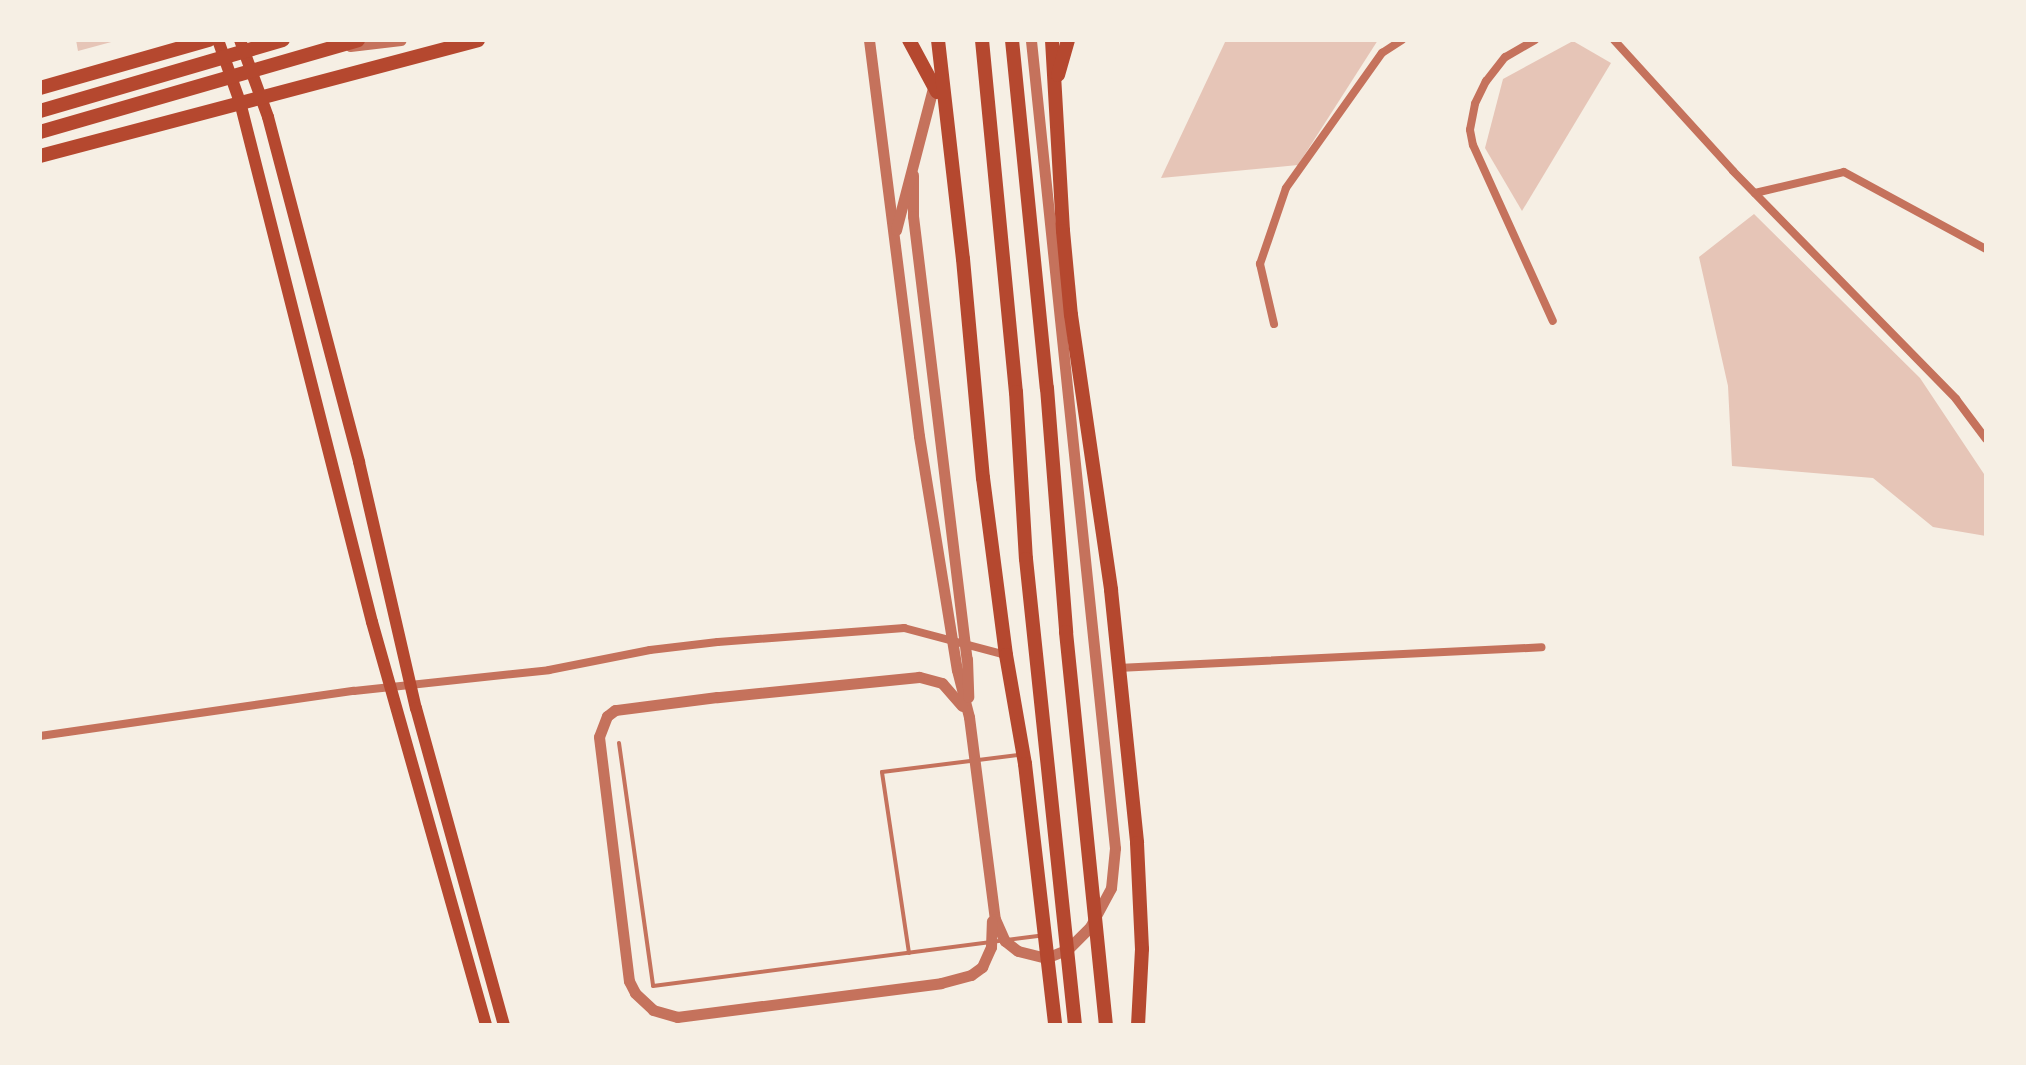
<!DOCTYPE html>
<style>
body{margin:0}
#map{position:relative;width:2026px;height:1065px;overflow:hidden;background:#f6efe4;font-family:"Alegreya Sans",sans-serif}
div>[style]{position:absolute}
.building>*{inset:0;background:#e6c5b7}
.service>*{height:4px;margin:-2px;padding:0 2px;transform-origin:2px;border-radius:2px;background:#c5725c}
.minor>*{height:8px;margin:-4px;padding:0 4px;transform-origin:4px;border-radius:4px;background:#c5725c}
.tertiary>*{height:11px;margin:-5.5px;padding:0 5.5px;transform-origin:5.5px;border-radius:5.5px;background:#c5725c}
.secondary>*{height:12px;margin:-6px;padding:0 6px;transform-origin:6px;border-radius:6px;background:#b5482f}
.primary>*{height:14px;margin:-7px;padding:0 7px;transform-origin:7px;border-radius:7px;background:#b5482f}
.trunk>*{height:14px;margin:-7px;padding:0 7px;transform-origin:7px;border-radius:7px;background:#b5482f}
span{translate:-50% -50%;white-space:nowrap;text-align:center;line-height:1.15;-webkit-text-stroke:7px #f6efe4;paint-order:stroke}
.frame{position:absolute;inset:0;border:42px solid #f6efe4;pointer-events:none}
</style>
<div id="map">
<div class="building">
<div style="clip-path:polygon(76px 40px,115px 40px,115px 41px,78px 51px)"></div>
<div style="clip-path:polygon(1226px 40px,1378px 40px,1298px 165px,1161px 178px)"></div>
<div style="clip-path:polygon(1573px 41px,1611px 63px,1522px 211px,1485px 148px,1503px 79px)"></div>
<div style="clip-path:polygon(1754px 214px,1920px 378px,1986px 477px,1986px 536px,1933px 527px,1873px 478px,1732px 466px,1728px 386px,1699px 257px)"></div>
</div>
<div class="service">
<div style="left:619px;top:743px;width:245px;rotate:82deg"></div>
<div style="left:653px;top:986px;width:390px;rotate:-7.4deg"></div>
<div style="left:909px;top:953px;width:183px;rotate:-98.5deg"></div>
<div style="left:882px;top:772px;width:138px;rotate:-7.1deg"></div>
</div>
<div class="minor">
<div style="left:1535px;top:40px;width:34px;rotate:150deg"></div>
<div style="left:1505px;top:57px;width:31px;rotate:128deg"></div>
<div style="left:1486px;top:81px;width:25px;rotate:116deg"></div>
<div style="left:1475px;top:104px;width:26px;rotate:101deg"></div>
<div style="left:1470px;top:130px;width:15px;rotate:79deg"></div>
<div style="left:1473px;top:145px;width:193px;rotate:65.6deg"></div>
<div style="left:1614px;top:40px;width:177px;rotate:47.7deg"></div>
<div style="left:1733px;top:171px;width:319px;rotate:45.6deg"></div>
<div style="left:1956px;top:399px;width:50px;rotate:53.1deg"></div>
<div style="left:1755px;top:193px;width:91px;rotate:-13.3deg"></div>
<div style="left:1844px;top:172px;width:162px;rotate:28.5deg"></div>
<div style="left:1274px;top:324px;width:62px;rotate:-103.1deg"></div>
<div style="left:1260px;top:264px;width:80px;rotate:-71.1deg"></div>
<div style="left:1286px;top:188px;width:166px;rotate:-54.6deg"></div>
<div style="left:1382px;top:53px;width:24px;rotate:-33deg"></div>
<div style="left:1118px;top:668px;width:424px;rotate:-2.8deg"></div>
<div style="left:40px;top:736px;width:317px;rotate:-8.2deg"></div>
<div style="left:354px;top:691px;width:196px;rotate:-6.1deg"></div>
<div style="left:549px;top:670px;width:103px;rotate:-11.2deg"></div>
<div style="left:650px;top:650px;width:68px;rotate:-6.7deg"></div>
<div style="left:718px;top:642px;width:187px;rotate:-4.3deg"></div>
<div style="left:904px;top:628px;width:106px;rotate:14.8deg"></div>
</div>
<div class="tertiary">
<div style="left:869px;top:40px;width:399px;rotate:82.8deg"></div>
<div style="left:919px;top:436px;width:237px;rotate:80.8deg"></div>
<div style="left:957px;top:670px;width:49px;rotate:75.7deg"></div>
<div style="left:969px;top:717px;width:204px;rotate:82.7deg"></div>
<div style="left:995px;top:919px;width:24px;rotate:66deg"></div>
<div style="left:1005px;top:941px;width:16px;rotate:38deg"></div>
<div style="left:1018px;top:951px;width:29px;rotate:14deg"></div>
<div style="left:1046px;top:958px;width:24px;rotate:-22deg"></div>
<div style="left:1068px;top:949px;width:31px;rotate:-45deg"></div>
<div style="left:1090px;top:927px;width:44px;rotate:-61.7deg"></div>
<div style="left:1111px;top:888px;width:40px;rotate:-84.3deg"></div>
<div style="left:1115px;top:848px;width:812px;rotate:-95.94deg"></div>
<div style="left:350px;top:46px;width:51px;rotate:-6.7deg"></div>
<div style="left:913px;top:175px;width:41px;rotate:90deg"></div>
<div style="left:913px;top:216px;width:446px;rotate:83.1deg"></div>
<div style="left:967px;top:659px;width:38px;rotate:88deg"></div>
<div style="left:896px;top:230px;width:151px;rotate:-75.4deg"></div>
<div style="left:962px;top:706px;width:30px;rotate:-131deg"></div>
<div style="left:942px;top:683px;width:24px;rotate:-165deg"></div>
<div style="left:919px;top:677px;width:203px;rotate:174.3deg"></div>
<div style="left:717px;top:697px;width:103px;rotate:172.7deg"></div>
<div style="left:615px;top:710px;width:10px;rotate:143deg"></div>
<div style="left:607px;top:716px;width:22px;rotate:111deg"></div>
<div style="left:599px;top:737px;width:246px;rotate:83deg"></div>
<div style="left:629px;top:981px;width:13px;rotate:63deg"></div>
<div style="left:635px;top:993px;width:25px;rotate:43deg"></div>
<div style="left:653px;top:1010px;width:25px;rotate:16deg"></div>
<div style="left:677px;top:1017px;width:266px;rotate:-7.3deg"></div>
<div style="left:941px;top:983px;width:31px;rotate:-15deg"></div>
<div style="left:971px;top:975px;width:14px;rotate:-36deg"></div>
<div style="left:982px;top:967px;width:22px;rotate:-66deg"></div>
<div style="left:991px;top:947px;width:26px;rotate:-88deg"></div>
</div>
<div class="secondary">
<div style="left:218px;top:40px;width:66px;rotate:70.5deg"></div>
<div style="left:240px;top:102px;width:536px;rotate:75.76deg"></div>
<div style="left:372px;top:622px;width:419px;rotate:74.2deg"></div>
<div style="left:240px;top:40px;width:82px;rotate:70deg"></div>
<div style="left:268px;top:117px;width:357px;rotate:75.2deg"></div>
<div style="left:359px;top:462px;width:253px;rotate:77deg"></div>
<div style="left:416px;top:708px;width:329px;rotate:74.5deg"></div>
</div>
<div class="primary">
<div style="left:909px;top:40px;width:59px;rotate:61.7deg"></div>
<div style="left:938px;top:40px;width:220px;rotate:83.5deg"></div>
<div style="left:963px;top:259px;width:220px;rotate:84.8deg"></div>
<div style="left:983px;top:478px;width:178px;rotate:82.6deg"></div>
<div style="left:1006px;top:655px;width:111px;rotate:80.1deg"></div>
<div style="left:1025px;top:764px;width:263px;rotate:83.4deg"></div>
<div style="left:1052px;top:40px;width:191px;rotate:86.7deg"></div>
<div style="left:1063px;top:231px;width:84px;rotate:84.6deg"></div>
<div style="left:1071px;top:315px;width:278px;rotate:81.7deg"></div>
<div style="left:1111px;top:590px;width:254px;rotate:84.1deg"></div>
<div style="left:1137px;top:843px;width:106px;rotate:87.3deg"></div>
<div style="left:1142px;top:949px;width:76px;rotate:93deg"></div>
<div style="left:1058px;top:75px;width:36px;rotate:-74deg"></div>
<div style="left:40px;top:88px;width:176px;rotate:-15.9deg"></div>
<div style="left:40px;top:111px;width:253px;rotate:-16.3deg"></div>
<div style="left:40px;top:132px;width:331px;rotate:-16.1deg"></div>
<div style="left:40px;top:156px;width:453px;rotate:-14.8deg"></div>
</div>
<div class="trunk">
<div style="left:982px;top:40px;width:354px;rotate:84.5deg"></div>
<div style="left:1016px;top:392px;width:167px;rotate:86.6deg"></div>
<div style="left:1026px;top:559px;width:469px;rotate:84deg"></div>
<div style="left:1012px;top:40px;width:350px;rotate:84.3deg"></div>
<div style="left:1047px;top:388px;width:245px;rotate:85.5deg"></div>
<div style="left:1066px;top:632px;width:395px;rotate:84.2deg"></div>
</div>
<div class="frame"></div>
</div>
